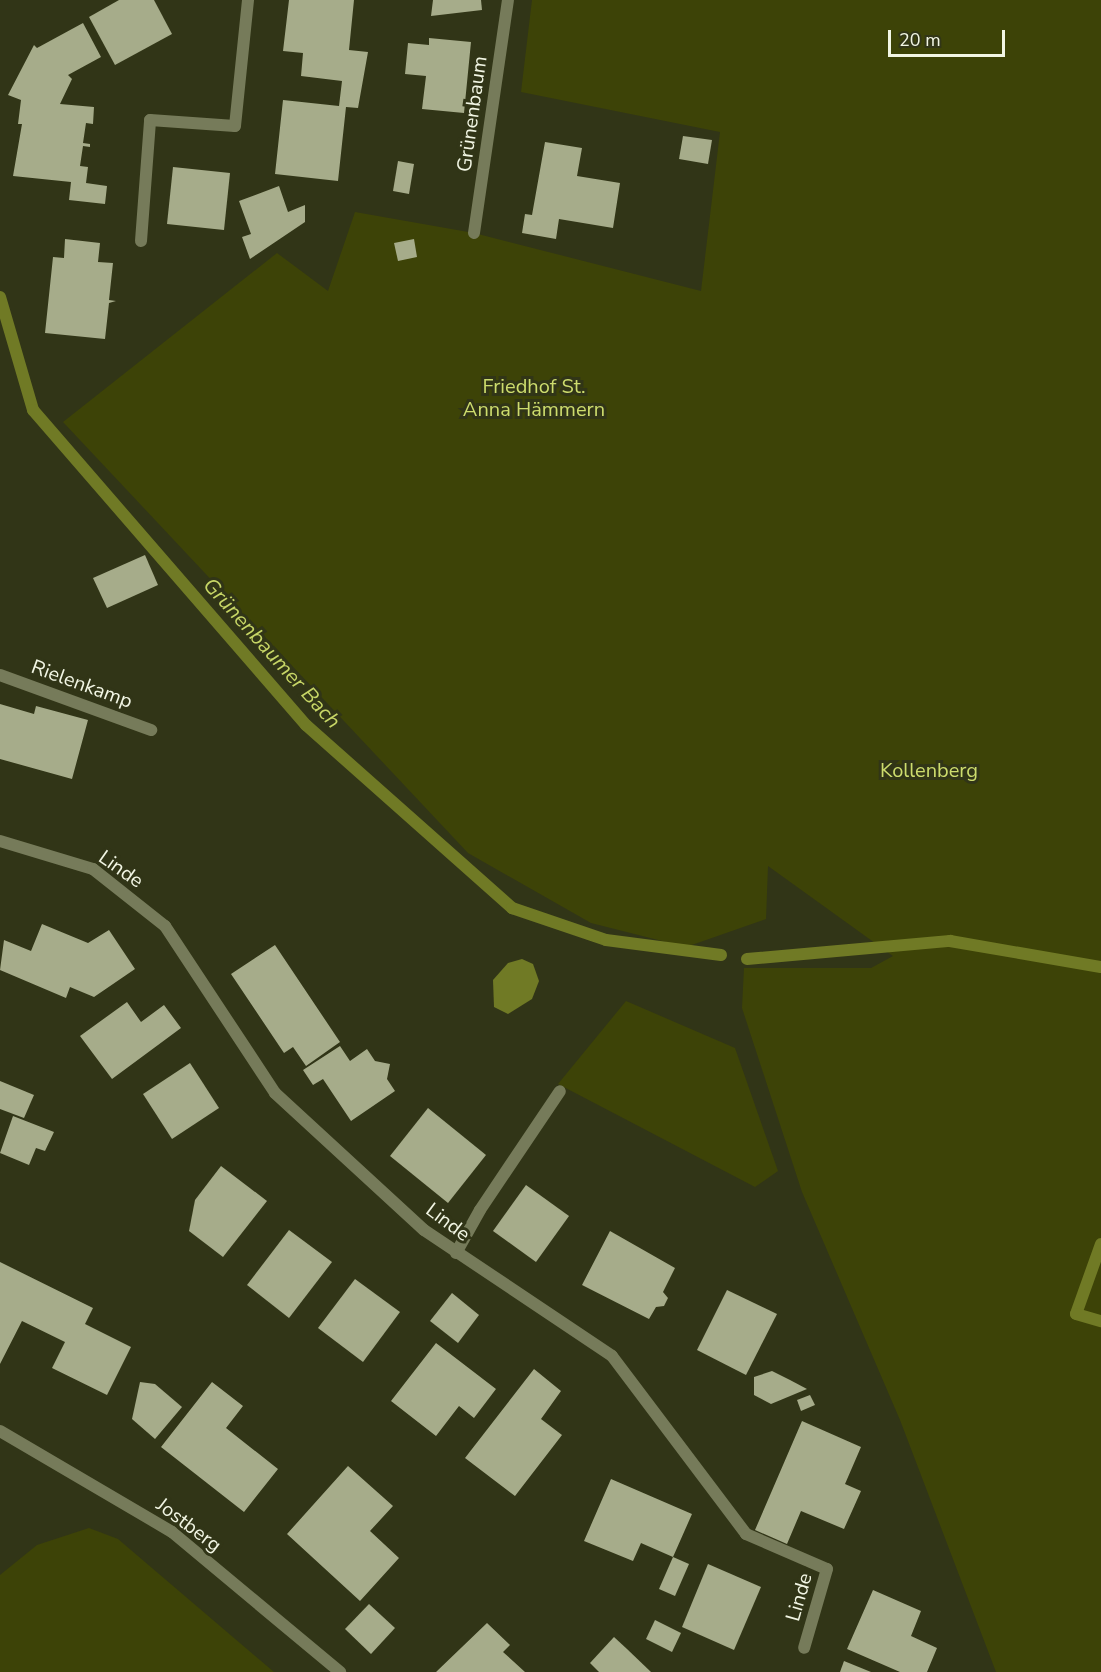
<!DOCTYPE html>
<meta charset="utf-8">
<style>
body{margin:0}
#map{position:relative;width:1101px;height:1672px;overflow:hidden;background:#313517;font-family:"Nunito Sans",sans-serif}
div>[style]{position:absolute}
.green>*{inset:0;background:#3d4307}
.water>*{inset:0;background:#707a25}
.stream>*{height:12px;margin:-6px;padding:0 6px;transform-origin:6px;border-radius:6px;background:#707a25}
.building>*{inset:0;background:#a6ac8a}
.service>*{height:12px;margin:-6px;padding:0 6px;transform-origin:6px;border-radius:6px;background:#767b5a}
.minor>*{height:12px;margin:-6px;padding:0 6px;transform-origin:6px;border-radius:6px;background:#767b5a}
span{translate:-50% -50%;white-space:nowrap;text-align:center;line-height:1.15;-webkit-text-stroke:6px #313517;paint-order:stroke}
.street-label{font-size:20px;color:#f2f6e4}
.park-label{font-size:20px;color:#cddc6d}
.water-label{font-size:21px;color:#c7d666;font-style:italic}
.scale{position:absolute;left:888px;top:30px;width:117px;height:27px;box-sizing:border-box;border:3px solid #f2f6e4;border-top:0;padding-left:8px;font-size:18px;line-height:21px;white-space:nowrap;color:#f2f6e4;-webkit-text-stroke:4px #313517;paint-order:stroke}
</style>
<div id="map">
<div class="green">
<div style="clip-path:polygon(532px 0,1101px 0,1101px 1672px,996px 1672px,900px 1420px,802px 1192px,742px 1008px,744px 968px,871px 968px,893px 956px,768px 866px,766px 919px,686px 947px,591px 923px,468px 853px,63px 422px,277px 253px,328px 291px,355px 212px,474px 233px,701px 291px,720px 132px,521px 92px)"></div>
<div style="clip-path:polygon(626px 1001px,735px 1048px,778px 1171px,755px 1187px,558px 1084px)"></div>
<div style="clip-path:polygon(89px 1528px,118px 1539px,274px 1672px,0 1672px,0 1575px,37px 1545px)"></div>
</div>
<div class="water">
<div style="clip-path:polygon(522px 959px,533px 964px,539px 981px,532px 999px,508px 1014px,494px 1007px,493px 980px,508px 963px)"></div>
</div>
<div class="stream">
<div style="left:0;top:297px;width:118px;rotate:73.7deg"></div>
<div style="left:33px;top:410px;width:417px;rotate:49.1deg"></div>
<div style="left:306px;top:725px;width:276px;rotate:41.6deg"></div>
<div style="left:512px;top:908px;width:99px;rotate:18.8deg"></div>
<div style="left:606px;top:940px;width:116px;rotate:7.4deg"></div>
<div style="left:747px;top:959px;width:204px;rotate:-5.1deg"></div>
<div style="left:950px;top:941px;width:153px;rotate:9.8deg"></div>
<div style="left:1101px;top:1244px;width:74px;rotate:109.7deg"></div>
<div style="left:1076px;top:1314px;width:26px;rotate:16deg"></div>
</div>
<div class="building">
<div style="clip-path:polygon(119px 0,154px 0,172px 34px,115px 65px,89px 17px)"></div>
<div style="clip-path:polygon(289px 0,354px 0,349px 50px,368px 52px,358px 108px,346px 107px,338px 181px,275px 174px,283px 100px,339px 106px,342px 81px,301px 76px,303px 53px,283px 51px)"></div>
<div style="clip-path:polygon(433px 0,481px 0,482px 10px,431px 16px)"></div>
<div style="clip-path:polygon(83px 23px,101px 57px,68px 75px,72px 79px,60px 104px,94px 107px,93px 124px,86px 123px,83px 143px,90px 144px,90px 147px,83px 146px,80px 166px,88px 167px,86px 183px,107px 186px,105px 204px,69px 200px,71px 182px,13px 176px,22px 124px,18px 124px,21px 100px,8px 95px,34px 45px,37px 48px)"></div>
<div style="clip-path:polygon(429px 38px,471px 42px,464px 113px,422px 109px,426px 76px,405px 74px,408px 43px,429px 45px)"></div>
<div style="clip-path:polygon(683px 136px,712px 140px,708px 164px,679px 159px)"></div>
<div style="clip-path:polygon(545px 142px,582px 148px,577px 176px,620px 183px,613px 228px,559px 219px,556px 239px,522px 233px,525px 214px,532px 215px)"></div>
<div style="clip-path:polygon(398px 161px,414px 164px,409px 194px,393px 191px)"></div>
<div style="clip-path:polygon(173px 167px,230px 173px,224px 230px,167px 224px)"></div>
<div style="clip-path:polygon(279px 186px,288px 212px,305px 205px,305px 222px,250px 259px,242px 237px,251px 234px,239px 201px)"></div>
<div style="clip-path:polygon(65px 239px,100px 243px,98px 262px,113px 263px,109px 300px,116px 301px,109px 303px,105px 339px,45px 333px,53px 257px,64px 258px)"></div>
<div style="clip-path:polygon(414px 239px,417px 257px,398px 261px,394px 243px)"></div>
<div style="clip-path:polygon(145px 555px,158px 585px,107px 608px,93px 578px)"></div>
<div style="clip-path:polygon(0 704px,34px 714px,36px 706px,88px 720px,72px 779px,0 759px)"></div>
<div style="clip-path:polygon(42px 924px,88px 943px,109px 930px,135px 969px,94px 997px,70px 987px,66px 998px,0 970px,4px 940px,31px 951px)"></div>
<div style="clip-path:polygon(275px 945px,340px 1042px,306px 1066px,293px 1047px,284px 1053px,231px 974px)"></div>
<div style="clip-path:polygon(127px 1002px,141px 1022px,164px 1005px,181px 1028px,112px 1079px,80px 1036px)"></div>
<div style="clip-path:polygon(340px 1046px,350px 1061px,367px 1049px,375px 1061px,390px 1064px,387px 1079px,395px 1091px,351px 1121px,323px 1079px,313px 1085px,303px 1070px)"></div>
<div style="clip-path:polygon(190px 1063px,219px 1108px,172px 1139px,143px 1094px)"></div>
<div style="clip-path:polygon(0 1081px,34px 1095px,24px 1118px,0 1109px)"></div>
<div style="clip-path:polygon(428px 1108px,486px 1155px,448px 1203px,390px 1156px)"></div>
<div style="clip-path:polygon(13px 1116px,54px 1132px,45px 1151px,36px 1148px,29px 1165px,0 1153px)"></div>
<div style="clip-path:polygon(221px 1166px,267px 1201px,223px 1257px,189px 1231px,195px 1200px)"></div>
<div style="clip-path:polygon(526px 1185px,569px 1216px,536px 1262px,493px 1231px)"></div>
<div style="clip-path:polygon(289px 1230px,332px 1262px,289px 1318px,247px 1285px)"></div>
<div style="clip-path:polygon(610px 1231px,675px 1268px,663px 1292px,668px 1298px,664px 1306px,656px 1307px,649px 1319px,582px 1285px)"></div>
<div style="clip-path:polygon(0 1262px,93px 1308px,85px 1324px,131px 1347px,107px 1395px,52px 1368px,65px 1342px,22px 1321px,0 1364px)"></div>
<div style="clip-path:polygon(355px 1279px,400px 1312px,363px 1362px,318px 1328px)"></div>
<div style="clip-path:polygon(727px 1290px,777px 1314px,746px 1375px,697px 1350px)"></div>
<div style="clip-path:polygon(452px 1293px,479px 1315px,458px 1343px,430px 1321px)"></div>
<div style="clip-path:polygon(436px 1343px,496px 1389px,474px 1418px,459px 1406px,436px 1436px,391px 1401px)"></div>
<div style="clip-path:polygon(534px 1369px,561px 1391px,541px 1419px,562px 1435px,515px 1496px,465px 1458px)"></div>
<div style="clip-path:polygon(772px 1371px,790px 1380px,807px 1389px,771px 1404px,754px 1395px,754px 1377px)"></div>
<div style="clip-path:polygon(140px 1382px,155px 1384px,182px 1407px,155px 1439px,132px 1419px)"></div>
<div style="clip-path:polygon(212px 1382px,243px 1406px,226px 1428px,278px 1469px,244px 1512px,161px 1447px)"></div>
<div style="clip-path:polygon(810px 1395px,815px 1405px,801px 1411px,797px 1400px)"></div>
<div style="clip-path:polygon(802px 1421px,861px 1447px,845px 1484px,861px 1491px,844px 1529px,801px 1511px,787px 1544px,755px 1530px)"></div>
<div style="clip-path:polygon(348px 1466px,393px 1506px,370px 1531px,399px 1558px,360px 1601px,287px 1534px)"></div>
<div style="clip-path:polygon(611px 1479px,692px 1514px,673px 1557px,641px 1543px,633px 1561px,584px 1541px)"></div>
<div style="clip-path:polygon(673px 1557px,689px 1564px,675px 1596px,659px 1589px)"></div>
<div style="clip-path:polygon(708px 1564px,761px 1587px,734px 1650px,682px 1627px)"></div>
<div style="clip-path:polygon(873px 1590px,921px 1611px,911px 1636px,937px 1648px,927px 1672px,900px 1672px,847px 1649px)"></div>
<div style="clip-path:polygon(369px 1604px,395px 1628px,371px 1654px,345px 1629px)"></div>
<div style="clip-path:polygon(655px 1620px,681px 1633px,672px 1652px,646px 1639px)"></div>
<div style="clip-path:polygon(487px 1623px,510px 1645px,503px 1652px,525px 1672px,436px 1672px)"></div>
<div style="clip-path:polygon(614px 1637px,627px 1649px,651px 1672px,599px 1672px,590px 1663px)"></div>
<div style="clip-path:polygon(844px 1661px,871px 1672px,840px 1672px)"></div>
</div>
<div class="service">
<div style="left:456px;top:1253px;width:49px;rotate:-60.8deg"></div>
<div style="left:480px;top:1210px;width:143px;rotate:-56.1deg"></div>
</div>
<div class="minor">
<div style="left:474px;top:233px;width:235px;rotate:-81.7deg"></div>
<div style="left:141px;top:241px;width:121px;rotate:-85.7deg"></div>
<div style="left:150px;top:120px;width:85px;rotate:4deg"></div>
<div style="left:235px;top:126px;width:127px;rotate:-84.1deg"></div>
<div style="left:0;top:675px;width:161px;rotate:20deg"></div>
<div style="left:0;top:841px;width:97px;rotate:16.8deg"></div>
<div style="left:93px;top:869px;width:92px;rotate:38.4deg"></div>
<div style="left:165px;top:926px;width:200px;rotate:56.6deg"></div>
<div style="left:275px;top:1093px;width:202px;rotate:42.6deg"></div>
<div style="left:424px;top:1230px;width:226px;rotate:33.8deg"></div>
<div style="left:612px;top:1356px;width:223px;rotate:53deg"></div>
<div style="left:746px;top:1534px;width:88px;rotate:23.4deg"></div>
<div style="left:827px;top:1569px;width:82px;rotate:106.2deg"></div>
<div style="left:0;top:1431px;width:199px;rotate:30.4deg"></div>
<div style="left:172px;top:1532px;width:219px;rotate:39.8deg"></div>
</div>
<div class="street-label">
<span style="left:472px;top:114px;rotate:-82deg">Grünenbaum</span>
<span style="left:82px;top:684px;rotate:20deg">Rielenkamp</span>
<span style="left:121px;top:869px;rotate:35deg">Linde</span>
<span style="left:448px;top:1222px;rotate:37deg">Linde</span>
<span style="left:189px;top:1525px;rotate:37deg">Jostberg</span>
<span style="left:799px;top:1597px;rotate:-74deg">Linde</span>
</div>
<div class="park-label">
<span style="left:534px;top:398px">Friedhof St.<br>Anna Hämmern</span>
<span style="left:929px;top:770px">Kollenberg</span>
</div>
<div class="water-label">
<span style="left:272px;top:653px;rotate:48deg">Grünenbaumer Bach</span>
</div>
<div class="scale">20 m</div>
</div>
